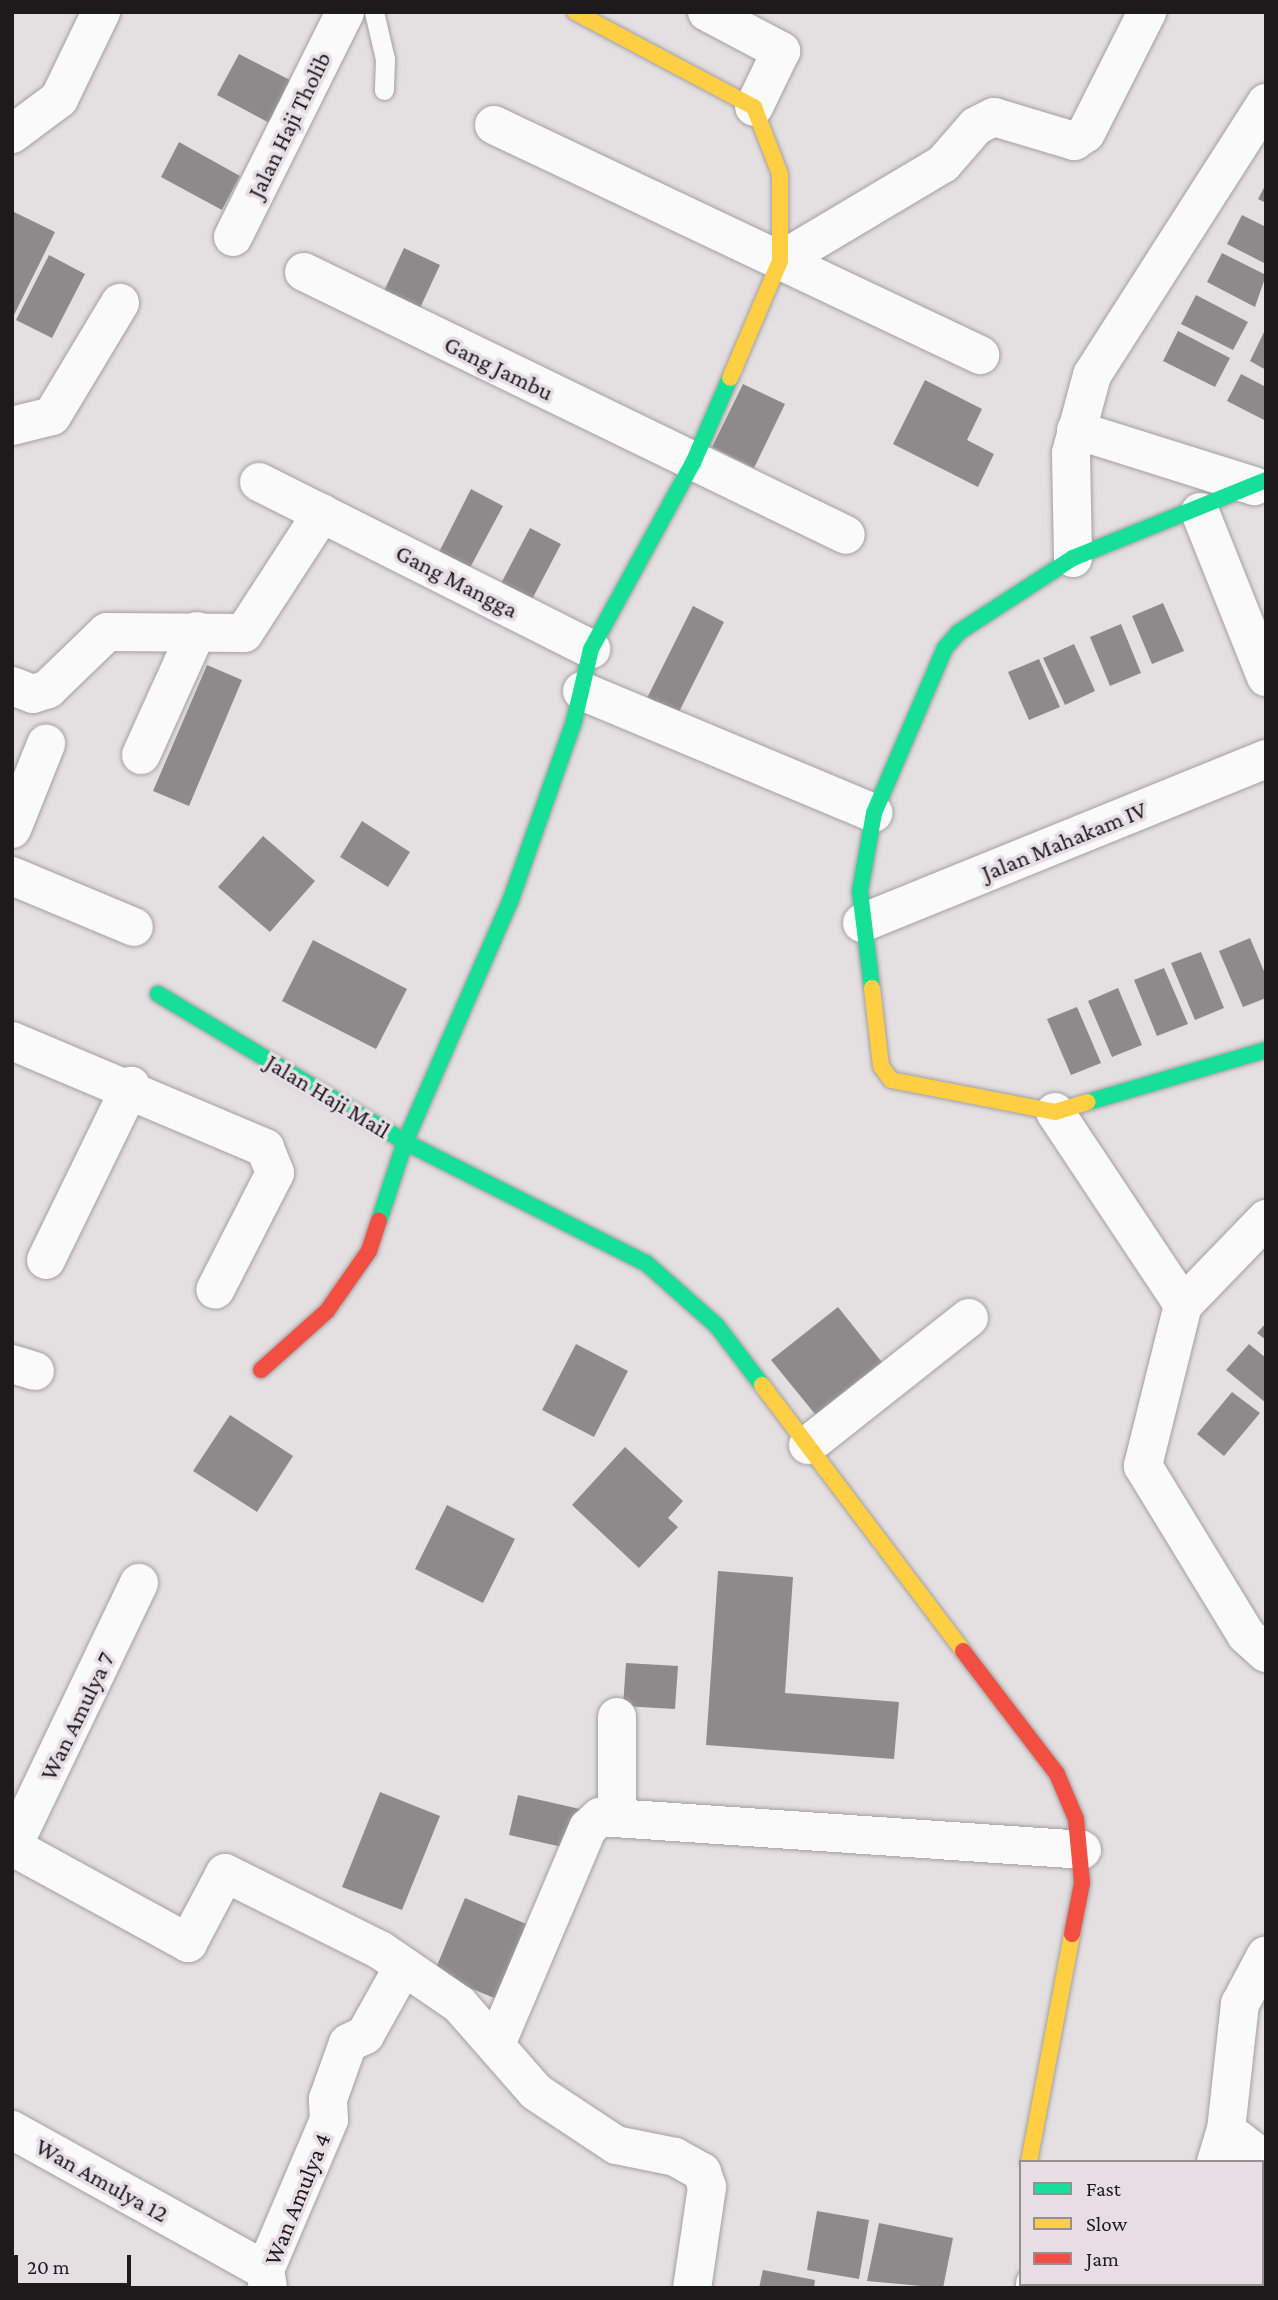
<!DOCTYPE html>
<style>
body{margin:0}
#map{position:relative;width:1278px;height:2300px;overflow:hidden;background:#e4e0e2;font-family:"Crimson Pro",serif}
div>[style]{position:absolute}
.building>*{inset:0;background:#8d8a8c}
.roads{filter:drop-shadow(0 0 2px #a39fa1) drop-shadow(0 0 2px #a39fa1)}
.lane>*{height:19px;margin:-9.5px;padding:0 9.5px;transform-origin:9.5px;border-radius:9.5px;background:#fbfafb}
.street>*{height:38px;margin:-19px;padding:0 19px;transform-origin:19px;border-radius:19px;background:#fbfafb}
.fast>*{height:16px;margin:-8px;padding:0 8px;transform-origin:8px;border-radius:8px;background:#16e098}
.slow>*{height:16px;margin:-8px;padding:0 8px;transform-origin:8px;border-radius:8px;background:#ffcf43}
.jam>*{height:16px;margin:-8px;padding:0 8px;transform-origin:8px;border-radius:8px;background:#f24e42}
span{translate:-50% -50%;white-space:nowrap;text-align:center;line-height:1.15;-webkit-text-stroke:7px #e6dee2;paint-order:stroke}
.street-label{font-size:24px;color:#1d1a1c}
.frame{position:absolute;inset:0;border:14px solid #1d1a1c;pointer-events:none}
.legend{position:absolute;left:1019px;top:2160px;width:245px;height:126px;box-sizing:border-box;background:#e6dee2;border:2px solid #969093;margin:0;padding:9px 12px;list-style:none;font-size:21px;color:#1d1a1c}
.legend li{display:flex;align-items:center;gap:14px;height:35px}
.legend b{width:35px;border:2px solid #969093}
.scale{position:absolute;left:14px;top:2255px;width:117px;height:32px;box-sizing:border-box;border:4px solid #1d1a1c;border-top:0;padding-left:9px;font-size:21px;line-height:24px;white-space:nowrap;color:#1d1a1c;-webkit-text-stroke:5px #e6dee2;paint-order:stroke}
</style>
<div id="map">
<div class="building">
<div style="clip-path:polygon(239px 54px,298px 84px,275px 126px,217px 95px)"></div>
<div style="clip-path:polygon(179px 142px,240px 176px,222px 210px,161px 177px)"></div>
<div style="clip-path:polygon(1266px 184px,1266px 203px,1258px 199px)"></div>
<div style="clip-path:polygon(14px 212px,55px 232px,12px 319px,12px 216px)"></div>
<div style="clip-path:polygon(1242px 215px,1266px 227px,1266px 264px,1227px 244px)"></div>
<div style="clip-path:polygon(404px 248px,440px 265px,413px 323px,377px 306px)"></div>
<div style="clip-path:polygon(1222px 253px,1266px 275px,1255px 307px,1207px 282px)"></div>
<div style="clip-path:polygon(49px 255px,85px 274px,52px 338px,16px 320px)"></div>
<div style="clip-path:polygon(1196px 295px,1248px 322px,1233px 350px,1181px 324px)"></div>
<div style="clip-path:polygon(1266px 328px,1266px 370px,1250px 361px)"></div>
<div style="clip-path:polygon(1178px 331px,1230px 358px,1215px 387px,1163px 361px)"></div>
<div style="clip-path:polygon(1241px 374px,1266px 387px,1266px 421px,1227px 401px)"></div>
<div style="clip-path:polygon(925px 380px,982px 409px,967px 440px,994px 454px,978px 487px,893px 444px)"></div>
<div style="clip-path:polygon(743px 384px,785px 404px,754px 468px,712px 447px)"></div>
<div style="clip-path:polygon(471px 489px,503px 506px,464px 579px,433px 564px)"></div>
<div style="clip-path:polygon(530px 528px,561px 544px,528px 607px,497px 591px)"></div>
<div style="clip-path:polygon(1163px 603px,1184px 651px,1152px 664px,1132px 616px)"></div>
<div style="clip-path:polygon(693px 606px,724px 622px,675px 720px,644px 704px)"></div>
<div style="clip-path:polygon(1121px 624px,1141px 673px,1110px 686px,1090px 637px)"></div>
<div style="clip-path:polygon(1074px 644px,1095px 691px,1065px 705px,1043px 658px)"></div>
<div style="clip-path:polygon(1039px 659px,1060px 707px,1029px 720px,1008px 672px)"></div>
<div style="clip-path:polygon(207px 665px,242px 680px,189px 806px,153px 791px)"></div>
<div style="clip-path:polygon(362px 821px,410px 852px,388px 887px,340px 857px)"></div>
<div style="clip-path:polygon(263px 836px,315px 881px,270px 932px,218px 887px)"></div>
<div style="clip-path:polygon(1250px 938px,1266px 976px,1266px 998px,1243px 1007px,1219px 951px)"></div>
<div style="clip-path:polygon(313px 940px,407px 989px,376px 1049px,282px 1001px)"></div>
<div style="clip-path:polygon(1201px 952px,1224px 1008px,1195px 1020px,1171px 963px)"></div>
<div style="clip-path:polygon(1164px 968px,1188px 1024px,1157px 1036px,1134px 980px)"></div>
<div style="clip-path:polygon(1118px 988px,1142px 1045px,1112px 1057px,1088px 1001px)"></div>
<div style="clip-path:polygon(1077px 1007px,1101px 1063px,1071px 1075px,1047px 1019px)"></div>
<div style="clip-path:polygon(838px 1307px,885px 1366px,819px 1419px,771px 1360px)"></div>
<div style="clip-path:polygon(1266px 1323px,1266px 1340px,1257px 1333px)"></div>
<div style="clip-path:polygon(576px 1344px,628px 1371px,594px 1437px,542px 1410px)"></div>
<div style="clip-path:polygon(1249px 1344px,1266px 1358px,1266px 1403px,1226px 1370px)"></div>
<div style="clip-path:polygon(1232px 1392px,1260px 1413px,1224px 1456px,1197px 1434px)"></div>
<div style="clip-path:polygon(230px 1415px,293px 1456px,257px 1512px,193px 1471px)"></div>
<div style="clip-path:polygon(625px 1447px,683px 1501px,668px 1518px,678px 1527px,639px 1568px,572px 1505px)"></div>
<div style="clip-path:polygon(447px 1505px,515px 1539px,483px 1603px,415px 1569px)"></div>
<div style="clip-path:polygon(718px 1571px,793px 1577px,785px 1693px,899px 1702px,894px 1759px,706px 1745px)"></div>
<div style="clip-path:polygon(626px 1663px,678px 1666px,675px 1709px,623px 1706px)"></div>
<div style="clip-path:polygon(380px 1792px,440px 1816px,402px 1910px,342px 1887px)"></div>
<div style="clip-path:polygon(518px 1795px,580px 1809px,571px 1849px,509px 1835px)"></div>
<div style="clip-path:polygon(465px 1898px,531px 1926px,499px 2000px,434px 1973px)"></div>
<div style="clip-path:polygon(817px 2211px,869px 2220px,859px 2279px,807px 2270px)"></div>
<div style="clip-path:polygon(879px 2223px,953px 2238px,943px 2288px,867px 2281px)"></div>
<div style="clip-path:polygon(763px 2270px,815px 2280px,814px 2288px,759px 2288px)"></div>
</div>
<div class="roads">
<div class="lane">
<div style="left:374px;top:12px;width:48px;rotate:76.8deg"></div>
<div style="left:385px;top:59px;width:31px;rotate:92deg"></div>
</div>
<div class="street">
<div style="left:707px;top:12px;width:84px;rotate:27.8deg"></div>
<div style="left:781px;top:51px;width:62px;rotate:115.7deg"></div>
<div style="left:494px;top:125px;width:538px;rotate:25.33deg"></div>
<div style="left:12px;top:134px;width:59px;rotate:-36.7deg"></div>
<div style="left:59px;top:99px;width:97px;rotate:-64.2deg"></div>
<div style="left:233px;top:237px;width:251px;rotate:-63.5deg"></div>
<div style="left:780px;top:261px;width:190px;rotate:-30.8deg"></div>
<div style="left:943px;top:164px;width:50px;rotate:-49deg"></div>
<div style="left:976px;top:126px;width:20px;rotate:-27deg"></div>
<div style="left:994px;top:117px;width:84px;rotate:16.7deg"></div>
<div style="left:1074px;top:141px;width:14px;rotate:-34deg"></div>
<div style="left:1086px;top:133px;width:136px;rotate:-63.2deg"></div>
<div style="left:304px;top:272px;width:602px;rotate:25.88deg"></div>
<div style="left:12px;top:426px;width:41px;rotate:-14deg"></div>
<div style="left:52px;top:416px;width:132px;rotate:-59deg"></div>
<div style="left:1076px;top:430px;width:187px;rotate:17.5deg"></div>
<div style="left:259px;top:482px;width:372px;rotate:26.7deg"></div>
<div style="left:1200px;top:512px;width:178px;rotate:68.2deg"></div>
<div style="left:1073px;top:558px;width:105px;rotate:-91.1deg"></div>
<div style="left:1071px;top:453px;width:81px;rotate:-74.9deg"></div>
<div style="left:1092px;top:375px;width:323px;rotate:-57.4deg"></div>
<div style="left:12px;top:686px;width:22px;rotate:21deg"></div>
<div style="left:33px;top:694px;width:16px;rotate:-18deg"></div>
<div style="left:48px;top:689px;width:82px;rotate:-44deg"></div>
<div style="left:107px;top:632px;width:137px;rotate:0.4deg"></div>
<div style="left:244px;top:633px;width:143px;rotate:-57deg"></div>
<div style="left:582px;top:691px;width:316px;rotate:22.7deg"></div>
<div style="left:141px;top:755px;width:136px;rotate:-65.7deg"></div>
<div style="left:12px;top:829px;width:92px;rotate:-68.2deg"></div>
<div style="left:12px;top:876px;width:132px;rotate:22.7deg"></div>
<div style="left:862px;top:923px;width:436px;rotate:-22.1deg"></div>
<div style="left:12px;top:1041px;width:275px;rotate:22.9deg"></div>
<div style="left:265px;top:1148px;width:27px;rotate:68deg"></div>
<div style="left:275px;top:1173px;width:131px;rotate:117.1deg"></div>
<div style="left:1055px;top:1112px;width:232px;rotate:56.4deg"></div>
<div style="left:1183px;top:1305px;width:166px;rotate:104deg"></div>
<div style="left:1143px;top:1466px;width:198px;rotate:58.6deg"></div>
<div style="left:1246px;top:1635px;width:27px;rotate:42deg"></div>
<div style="left:46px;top:1260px;width:194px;rotate:-64deg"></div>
<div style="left:1183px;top:1305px;width:120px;rotate:-46deg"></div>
<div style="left:12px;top:1364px;width:24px;rotate:17deg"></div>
<div style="left:808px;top:1445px;width:205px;rotate:-38.3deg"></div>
<div style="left:617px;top:1717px;width:99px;rotate:90deg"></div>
<div style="left:13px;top:1847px;width:200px;rotate:28.7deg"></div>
<div style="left:188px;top:1943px;width:79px;rotate:-62.1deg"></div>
<div style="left:225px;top:1873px;width:173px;rotate:26.4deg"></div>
<div style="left:380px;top:1950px;width:96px;rotate:34.4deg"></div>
<div style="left:459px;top:2004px;width:117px;rotate:48.8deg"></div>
<div style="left:536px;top:2092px;width:96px;rotate:33.5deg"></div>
<div style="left:616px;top:2145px;width:60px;rotate:11.5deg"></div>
<div style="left:675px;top:2157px;width:31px;rotate:29deg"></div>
<div style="left:702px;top:2172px;width:16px;rotate:72deg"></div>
<div style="left:707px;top:2187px;width:102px;rotate:98.4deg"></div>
<div style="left:12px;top:1848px;width:294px;rotate:-64.4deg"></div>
<div style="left:497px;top:2042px;width:233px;rotate:-67deg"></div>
<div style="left:588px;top:1828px;width:16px;rotate:-43deg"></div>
<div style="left:600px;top:1817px;width:483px;rotate:3.9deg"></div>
<div style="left:12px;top:2130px;width:289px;rotate:29deg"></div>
<div style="left:1226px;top:2130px;width:51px;rotate:37.8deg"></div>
<div style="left:1216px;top:2162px;width:34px;rotate:-73deg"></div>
<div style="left:1226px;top:2130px;width:127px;rotate:-83.7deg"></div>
<div style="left:1240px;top:2004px;width:55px;rotate:-62deg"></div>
<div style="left:1035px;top:2284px;width:4px;rotate:90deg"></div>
<div style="left:268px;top:2288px;width:18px;rotate:-99deg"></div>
<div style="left:265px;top:2270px;width:163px;rotate:-66.9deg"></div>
<div style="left:329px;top:2120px;width:21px;rotate:-93deg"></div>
<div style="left:328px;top:2099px;width:59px;rotate:-70.3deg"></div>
<div style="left:348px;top:2043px;width:19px;rotate:-25deg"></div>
<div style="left:365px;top:2035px;width:78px;rotate:-60.8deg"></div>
<div style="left:1177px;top:2288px;width:4px;rotate:-76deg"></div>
</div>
<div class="fast">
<div style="left:872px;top:988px;width:98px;rotate:-97.1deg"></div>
<div style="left:860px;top:891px;width:79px;rotate:-79.8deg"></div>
<div style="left:874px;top:813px;width:180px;rotate:-66.7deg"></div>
<div style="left:945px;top:648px;width:21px;rotate:-49deg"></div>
<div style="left:959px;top:632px;width:136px;rotate:-33deg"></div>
<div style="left:1073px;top:558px;width:208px;rotate:-22deg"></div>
<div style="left:158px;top:994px;width:288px;rotate:30.9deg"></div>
<div style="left:405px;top:1142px;width:270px;rotate:26.7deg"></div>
<div style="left:646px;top:1263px;width:95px;rotate:41.6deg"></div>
<div style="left:717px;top:1326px;width:74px;rotate:52.7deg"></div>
<div style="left:1088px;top:1102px;width:185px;rotate:-16.3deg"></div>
<div style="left:379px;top:1221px;width:83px;rotate:-71.8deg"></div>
<div style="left:405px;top:1142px;width:262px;rotate:-66.4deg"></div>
<div style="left:510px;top:902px;width:192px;rotate:-70.5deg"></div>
<div style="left:574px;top:721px;width:74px;rotate:-76.7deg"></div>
<div style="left:591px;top:649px;width:212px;rotate:-61.3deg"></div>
<div style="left:693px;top:463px;width:93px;rotate:-66.5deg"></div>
</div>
<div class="slow">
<div style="left:575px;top:12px;width:203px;rotate:28deg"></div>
<div style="left:754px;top:107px;width:72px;rotate:68.8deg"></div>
<div style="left:780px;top:174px;width:87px;rotate:90deg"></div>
<div style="left:780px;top:261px;width:127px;rotate:113.1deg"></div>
<div style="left:872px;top:988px;width:79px;rotate:83.4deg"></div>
<div style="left:881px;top:1066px;width:17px;rotate:54deg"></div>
<div style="left:891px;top:1080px;width:167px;rotate:11deg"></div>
<div style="left:1055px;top:1112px;width:34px;rotate:-17deg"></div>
<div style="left:762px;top:1385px;width:333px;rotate:52.9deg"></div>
<div style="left:1029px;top:2162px;width:232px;rotate:-79.3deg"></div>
</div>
<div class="jam">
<div style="left:261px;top:1370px;width:89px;rotate:-41.8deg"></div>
<div style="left:327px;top:1311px;width:73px;rotate:-55deg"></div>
<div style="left:369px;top:1251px;width:32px;rotate:-72deg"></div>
<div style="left:963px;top:1651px;width:155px;rotate:52.6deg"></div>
<div style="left:1057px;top:1774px;width:49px;rotate:67.1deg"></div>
<div style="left:1076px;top:1819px;width:64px;rotate:84.6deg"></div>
<div style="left:1082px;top:1883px;width:52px;rotate:101.1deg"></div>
</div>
</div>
<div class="street-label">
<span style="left:289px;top:125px;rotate:-64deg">Jalan Haji Tholib</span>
<span style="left:499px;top:368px;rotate:26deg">Gang Jambu</span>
<span style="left:457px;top:581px;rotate:27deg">Gang Mangga</span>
<span style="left:1064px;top:841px;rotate:-22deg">Jalan Mahakam IV</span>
<span style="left:328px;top:1096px;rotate:31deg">Jalan Haji Mail</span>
<span style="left:77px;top:1716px;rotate:-64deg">Wan Amulya 7</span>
<span style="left:102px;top:2180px;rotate:29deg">Wan Amulya 12</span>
<span style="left:297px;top:2199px;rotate:-68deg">Wan Amulya 4</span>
</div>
<div class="frame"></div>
<ul class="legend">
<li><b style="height:9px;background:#16e098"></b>Fast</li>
<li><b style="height:9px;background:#ffcf43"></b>Slow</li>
<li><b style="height:9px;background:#f24e42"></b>Jam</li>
</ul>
<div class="scale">20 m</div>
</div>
